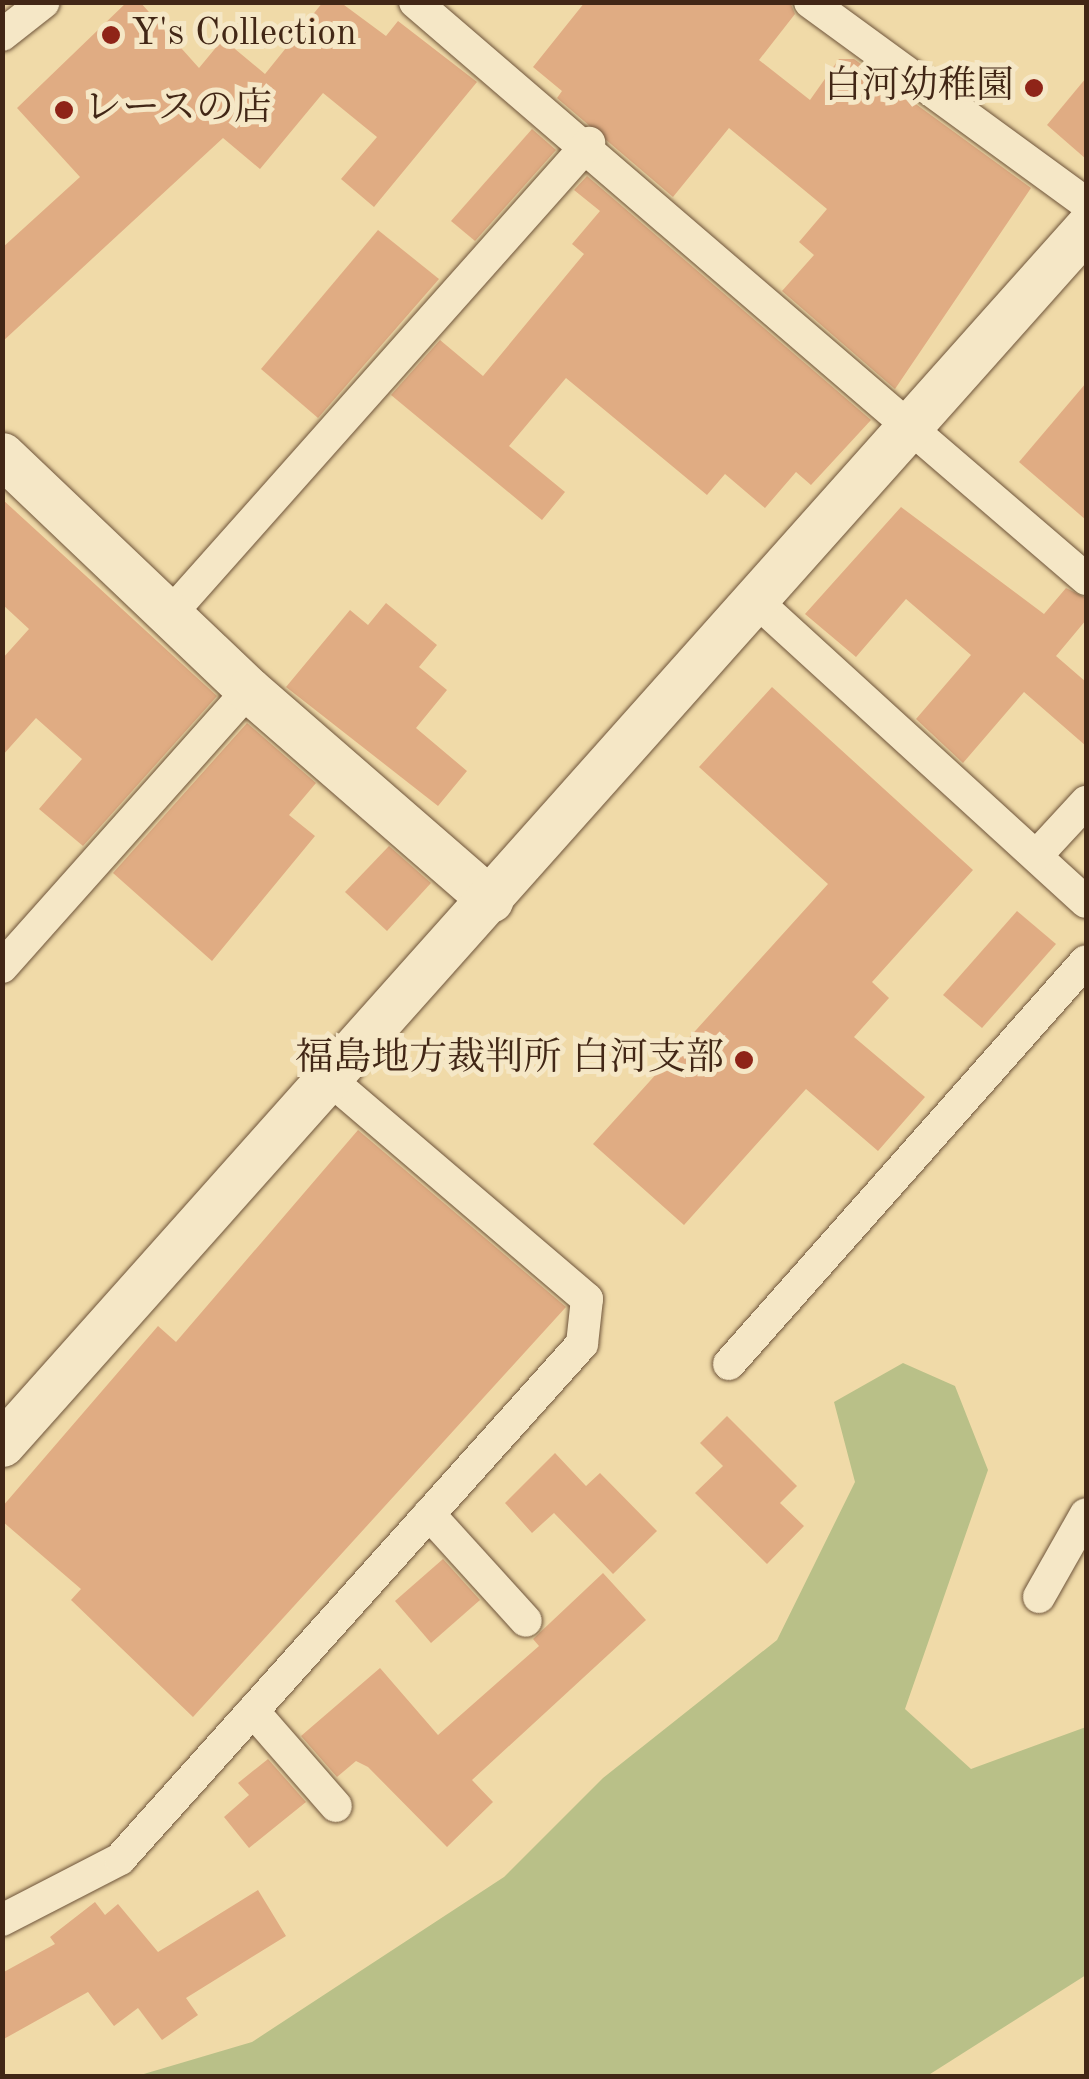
<!DOCTYPE html>
<meta charset="utf-8">
<style>
body{margin:0}
#map{position:relative;width:1089px;height:2079px;overflow:hidden;background:#f0daa8;font-family:"Old Standard TT","Noto Serif JP",serif}
div>[style]{position:absolute}
.green>*{inset:0;background:#b9c088}
.building>*{inset:0;background:#e0ac83}
.roads{filter:drop-shadow(0 0 2px #6e543a) drop-shadow(0 0 2px #6e543a)}
.street>*{height:32px;margin:-16px;padding:0 16px;transform-origin:16px;border-radius:16px;background:#f5e7c6}
.secondary>*{height:45px;margin:-22.5px;padding:0 22.5px;transform-origin:22.5px;border-radius:22.5px;background:#f5e7c6}
.dots>*{width:28px;height:28px;translate:-50% -50%;box-sizing:border-box;border:5px solid #f5e7c6;border-radius:50%}
span{translate:-50% -50%;white-space:nowrap;text-align:center;line-height:1.15;-webkit-text-stroke:10px #f5e7c6;paint-order:stroke}
.poi-label{font-size:38px;color:#422716}
.left{translate:0 -50%;text-align:left}
.right{translate:-100% -50%;text-align:right}
.frame{position:absolute;inset:0;border:5px solid #422716;pointer-events:none}
</style>
<div id="map">
<div class="green">
<div style="clip-path:polygon(903px 1363px,955px 1386px,988px 1470px,905px 1709px,971px 1769px,1086px 1727px,1086px 1975px,927px 2076px,137px 2076px,252px 2042px,504px 1877px,603px 1778px,777px 1640px,855px 1482px,834px 1402px)"></div>
</div>
<div class="building">
<div style="clip-path:polygon(127px 2px,140px 2px,199px 68px,223px 39px,265px 74px,323px 2px,340px 2px,386px 36px,398px 21px,477px 82px,374px 207px,341px 179px,377px 137px,323px 93px,260px 169px,223px 138px,2px 342px,2px 248px,80px 177px,17px 108px)"></div>
<div style="clip-path:polygon(585px 2px,790px 2px,795px 14px,759px 60px,810px 100px,839px 59px,854px 59px,1031px 188px,895px 389px,782px 291px,814px 255px,799px 242px,827px 209px,729px 128px,673px 197px,557px 98px,562px 91px,533px 67px)"></div>
<div style="clip-path:polygon(1086px 78px,1086px 159px,1047px 125px)"></div>
<div style="clip-path:polygon(532px 129px,556px 150px,475px 241px,451px 221px)"></div>
<div style="clip-path:polygon(587px 176px,871px 420px,811px 485px,796px 472px,765px 508px,725px 474px,707px 495px,566px 378px,509px 446px,565px 492px,542px 520px,391px 395px,440px 340px,483px 376px,584px 254px,572px 244px,600px 211px,574px 190px)"></div>
<div style="clip-path:polygon(378px 230px,439px 279px,318px 418px,261px 369px)"></div>
<div style="clip-path:polygon(1086px 383px,1086px 520px,1019px 462px)"></div>
<div style="clip-path:polygon(2px 499px,217px 696px,83px 846px,39px 809px,82px 759px,36px 718px,2px 756px,2px 659px,29px 629px,2px 604px)"></div>
<div style="clip-path:polygon(901px 507px,1044px 614px,1066px 588px,1086px 598px,1086px 620px,1056px 656px,1086px 682px,1086px 746px,1024px 692px,963px 763px,916px 719px,971px 655px,906px 599px,856px 657px,805px 614px)"></div>
<div style="clip-path:polygon(386px 603px,437px 645px,419px 667px,447px 690px,416px 728px,467px 771px,438px 806px,286px 687px,350px 610px,368px 625px)"></div>
<div style="clip-path:polygon(772px 687px,973px 870px,872px 982px,889px 998px,854px 1037px,925px 1097px,878px 1151px,806px 1089px,684px 1225px,593px 1144px,828px 884px,699px 767px)"></div>
<div style="clip-path:polygon(247px 723px,316px 783px,289px 815px,315px 836px,212px 961px,113px 873px)"></div>
<div style="clip-path:polygon(389px 846px,431px 883px,387px 931px,345px 892px)"></div>
<div style="clip-path:polygon(1017px 911px,1056px 944px,982px 1028px,943px 995px)"></div>
<div style="clip-path:polygon(358px 1130px,566px 1307px,193px 1717px,71px 1600px,81px 1589px,2px 1521px,2px 1507px,158px 1326px,176px 1342px)"></div>
<div style="clip-path:polygon(727px 1416px,797px 1486px,780px 1503px,804px 1526px,767px 1564px,695px 1493px,723px 1466px,700px 1443px)"></div>
<div style="clip-path:polygon(555px 1453px,586px 1486px,600px 1473px,657px 1531px,613px 1574px,554px 1513px,532px 1533px,505px 1503px)"></div>
<div style="clip-path:polygon(443px 1559px,480px 1600px,431px 1643px,395px 1601px)"></div>
<div style="clip-path:polygon(603px 1573px,646px 1620px,472px 1780px,493px 1802px,447px 1847px,368px 1767px,356px 1761px,337px 1777px,301px 1736px,380px 1668px,438px 1735px,539px 1646px,533px 1639px)"></div>
<div style="clip-path:polygon(268px 1759px,306px 1802px,249px 1848px,224px 1817px,249px 1795px,238px 1783px)"></div>
<div style="clip-path:polygon(258px 1890px,286px 1936px,186px 1998px,198px 2015px,162px 2040px,138px 2008px,114px 2026px,88px 1992px,2px 2040px,2px 1973px,55px 1944px,50px 1937px,95px 1902px,105px 1915px,118px 1904px,158px 1952px)"></div>
</div>
<div class="roads">
<div class="street">
<div style="left:415px;top:2px;width:885px;rotate:40.69deg"></div>
<div style="left:810px;top:2px;width:341px;rotate:36.1deg"></div>
<div style="left:2px;top:35px;width:53px;rotate:-38.2deg"></div>
<div style="left:754px;top:599px;width:449px;rotate:42.4deg"></div>
<div style="left:172px;top:612px;width:628px;rotate:-48.36deg"></div>
<div style="left:1038px;top:854px;width:71px;rotate:-47.3deg"></div>
<div style="left:2px;top:967px;width:371px;rotate:-48.3deg"></div>
<div style="left:729px;top:1364px;width:538px;rotate:-48.46deg"></div>
<div style="left:429px;top:1514px;width:144px;rotate:47.8deg"></div>
<div style="left:1039px;top:1597px;width:95px;rotate:-60.5deg"></div>
<div style="left:253px;top:1711px;width:126px;rotate:48.9deg"></div>
<div style="left:2px;top:1920px;width:133px;rotate:-27.3deg"></div>
<div style="left:120px;top:1859px;width:692px;rotate:-48.11deg"></div>
<div style="left:582px;top:1344px;width:45px;rotate:-83.7deg"></div>
<div style="left:587px;top:1299px;width:339px;rotate:-139.5deg"></div>
</div>
<div class="secondary">
<div style="left:2px;top:455px;width:341px;rotate:43.6deg"></div>
<div style="left:249px;top:690px;width:320px;rotate:41deg"></div>
<div style="left:2px;top:1444px;width:1629px;rotate:-48.28deg"></div>
</div>
</div>
<div class="dots">
<div style="left:111px;top:35px;background:#8f2418"></div>
<div style="left:1034px;top:88px;background:#8f2418"></div>
<div style="left:64px;top:110px;background:#8f2418"></div>
<div style="left:744px;top:1060px;background:#8f2418"></div>
</div>
<div class="poi-label">
<span class="left" style="left:131px;top:35px">Y's Collection</span>
<span class="right" style="left:1014px;top:88px">白河幼稚園</span>
<span class="left" style="left:84px;top:110px">レースの店</span>
<span class="right" style="left:724px;top:1060px">福島地方裁判所 白河支部</span>
</div>
<div class="frame"></div>
</div>
